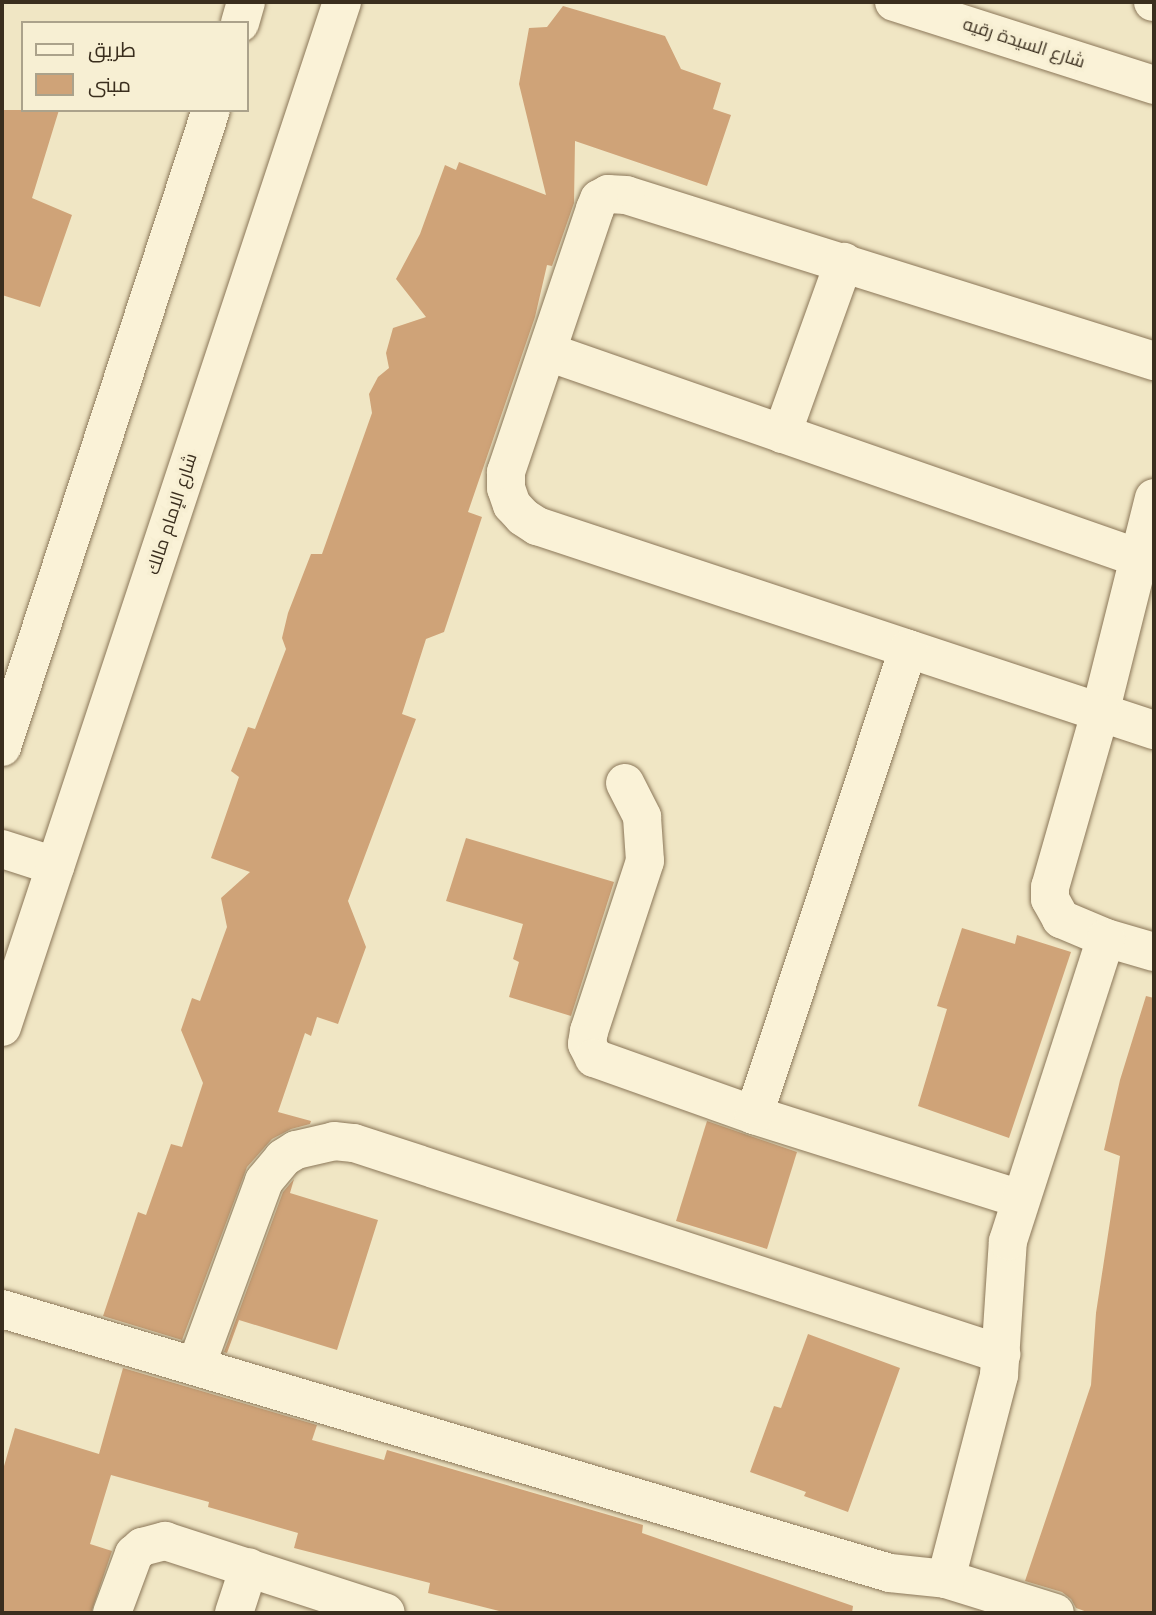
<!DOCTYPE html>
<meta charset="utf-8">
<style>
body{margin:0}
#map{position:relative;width:1156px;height:1615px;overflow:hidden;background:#f0e6c4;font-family:"Libre Baskerville",Cairo,serif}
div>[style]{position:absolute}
.building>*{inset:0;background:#cfa378}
.roads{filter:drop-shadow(0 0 2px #8b7759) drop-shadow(0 0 2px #8b7759)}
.street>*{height:38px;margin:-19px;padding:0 19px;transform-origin:19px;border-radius:19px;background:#faf2d7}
.secondary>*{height:38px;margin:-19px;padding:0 19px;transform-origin:19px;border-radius:19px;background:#faf2d7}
span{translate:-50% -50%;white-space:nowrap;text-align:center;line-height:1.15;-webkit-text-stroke:7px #f7efd3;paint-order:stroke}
.street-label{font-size:18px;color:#3a2e1e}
.frame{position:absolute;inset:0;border:4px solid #3a2e1e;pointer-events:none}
.legend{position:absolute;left:21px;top:21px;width:228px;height:91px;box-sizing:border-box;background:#f7efd3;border:2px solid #aba28b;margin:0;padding:9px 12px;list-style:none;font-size:21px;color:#3a2e1e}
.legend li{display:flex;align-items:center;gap:14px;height:35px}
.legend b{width:35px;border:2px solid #aba28b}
</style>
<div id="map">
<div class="building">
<div style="clip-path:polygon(563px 6px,665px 36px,681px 69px,721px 83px,713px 109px,731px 115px,707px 186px,575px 141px,574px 203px,552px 266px,547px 265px,535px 317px,468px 512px,482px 517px,444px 632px,426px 639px,402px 714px,416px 719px,348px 901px,366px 947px,338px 1024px,317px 1017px,311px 1036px,305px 1033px,278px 1112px,311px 1121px,310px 1124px,291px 1129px,272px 1139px,247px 1167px,182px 1340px,103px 1316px,138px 1212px,146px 1215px,171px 1144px,182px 1147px,203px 1083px,181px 1030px,192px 998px,200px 1001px,227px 927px,221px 898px,250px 872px,211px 858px,239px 777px,231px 771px,248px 727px,255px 729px,286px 649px,282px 638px,288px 613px,311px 554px,322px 554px,372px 413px,369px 394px,378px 377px,389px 368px,386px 353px,393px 328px,426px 317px,396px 279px,420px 234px,445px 165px,456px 170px,459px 162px,546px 195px,519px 84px,529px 28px,547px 27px)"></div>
<div style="clip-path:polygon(2px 110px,59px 110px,32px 198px,72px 215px,40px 307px,2px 295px)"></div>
<div style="clip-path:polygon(466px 838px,614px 882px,571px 1016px,509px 997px,519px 962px,513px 959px,523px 924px,446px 901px)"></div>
<div style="clip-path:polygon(962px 928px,1015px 944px,1017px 935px,1071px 952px,1009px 1138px,918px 1106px,947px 1009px,937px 1006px)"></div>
<div style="clip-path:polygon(1146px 996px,1154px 998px,1154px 1613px,1090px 1613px,1076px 1608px,1071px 1599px,1062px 1592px,1025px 1581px,1091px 1385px,1096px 1313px,1120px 1156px,1104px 1150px,1120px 1080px)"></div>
<div style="clip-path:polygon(707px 1121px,797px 1152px,767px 1249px,676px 1221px)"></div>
<div style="clip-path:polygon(294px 1179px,290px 1193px,378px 1220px,337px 1350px,239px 1320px,227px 1353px,224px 1352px,283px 1192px)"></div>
<div style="clip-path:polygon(808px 1334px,900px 1368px,848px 1512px,804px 1496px,806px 1492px,750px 1472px,774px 1406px,781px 1408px)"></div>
<div style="clip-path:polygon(123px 1368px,317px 1425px,312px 1440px,384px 1460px,387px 1450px,643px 1525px,642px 1533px,853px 1606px,852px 1613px,507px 1613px,428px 1593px,430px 1583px,294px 1548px,298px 1533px,208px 1507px,209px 1502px,111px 1475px,90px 1544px,112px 1551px,91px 1613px,2px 1613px,2px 1473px,15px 1428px,99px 1454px)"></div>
</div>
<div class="roads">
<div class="street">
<div style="left:548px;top:352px;width:626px;rotate:19.22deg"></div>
<div style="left:1154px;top:361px;width:553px;rotate:-162.55deg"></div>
<div style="left:626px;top:195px;width:18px;rotate:-177deg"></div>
<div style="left:608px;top:194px;width:10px;rotate:151deg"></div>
<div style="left:599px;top:199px;width:11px;rotate:112deg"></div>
<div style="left:595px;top:209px;width:278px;rotate:108.7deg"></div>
<div style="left:506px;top:472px;width:16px;rotate:90deg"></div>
<div style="left:506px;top:488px;width:18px;rotate:71deg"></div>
<div style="left:512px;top:505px;width:16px;rotate:47deg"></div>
<div style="left:523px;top:517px;width:17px;rotate:33deg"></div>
<div style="left:537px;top:526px;width:650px;rotate:18.3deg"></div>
<div style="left:782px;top:434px;width:183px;rotate:-70.2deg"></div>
<div style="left:1154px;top:498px;width:222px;rotate:104.1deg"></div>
<div style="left:1100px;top:713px;width:181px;rotate:106deg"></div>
<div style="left:1050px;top:887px;width:12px;rotate:90deg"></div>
<div style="left:1050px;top:899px;width:23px;rotate:61deg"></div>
<div style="left:1061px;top:919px;width:49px;rotate:22.9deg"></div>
<div style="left:1106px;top:938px;width:50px;rotate:16.3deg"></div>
<div style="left:625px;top:783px;width:38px;rotate:63deg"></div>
<div style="left:642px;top:817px;width:44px;rotate:86.1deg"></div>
<div style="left:645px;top:861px;width:179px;rotate:108.2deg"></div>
<div style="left:589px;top:1031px;width:13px;rotate:99deg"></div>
<div style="left:587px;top:1044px;width:16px;rotate:63deg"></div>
<div style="left:594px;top:1058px;width:170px;rotate:19.6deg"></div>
<div style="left:754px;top:1115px;width:279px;rotate:17.5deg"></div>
<div style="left:754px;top:1115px;width:491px;rotate:-71.7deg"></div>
<div style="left:2px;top:1309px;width:926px;rotate:16.56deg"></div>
<div style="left:890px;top:1573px;width:56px;rotate:6.1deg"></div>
<div style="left:946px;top:1579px;width:114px;rotate:17.3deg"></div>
<div style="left:196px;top:1366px;width:197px;rotate:-69.8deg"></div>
<div style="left:264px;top:1181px;width:30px;rotate:-50deg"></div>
<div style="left:283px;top:1158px;width:15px;rotate:-32deg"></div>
<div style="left:296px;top:1150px;width:39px;rotate:-13deg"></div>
<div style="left:334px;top:1141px;width:20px;rotate:6deg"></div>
<div style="left:354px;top:1143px;width:681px;rotate:18.06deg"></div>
<div style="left:946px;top:1579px;width:211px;rotate:-75.4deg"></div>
<div style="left:999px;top:1375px;width:134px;rotate:-86.2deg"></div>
<div style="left:1008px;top:1241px;width:318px;rotate:-72.1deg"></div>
<div style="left:112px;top:1613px;width:63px;rotate:-69.6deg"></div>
<div style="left:134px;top:1554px;width:11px;rotate:-41deg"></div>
<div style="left:142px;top:1547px;width:24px;rotate:-15deg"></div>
<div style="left:165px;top:1541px;width:232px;rotate:18deg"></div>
<div style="left:234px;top:1613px;width:48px;rotate:-71.9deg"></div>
</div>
<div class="secondary">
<div style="left:894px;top:2px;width:273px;rotate:17.7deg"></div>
<div style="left:1153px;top:2px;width:1px"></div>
<div style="left:240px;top:23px;width:22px;rotate:-74deg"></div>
<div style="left:2px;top:747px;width:670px;rotate:-71.84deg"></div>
<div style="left:2px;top:849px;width:56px;rotate:17.8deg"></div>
<div style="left:2px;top:1027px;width:1080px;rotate:-71.65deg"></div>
</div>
</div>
<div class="street-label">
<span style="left:1024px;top:43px;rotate:18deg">شارع السيدة رقيه</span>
<span style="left:172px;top:514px;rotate:-72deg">شارع الإمام مالك</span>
</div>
<div class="frame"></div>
<ul class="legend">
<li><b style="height:9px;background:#faf2d7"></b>طريق</li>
<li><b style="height:19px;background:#cfa378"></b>مبنى</li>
</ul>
</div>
